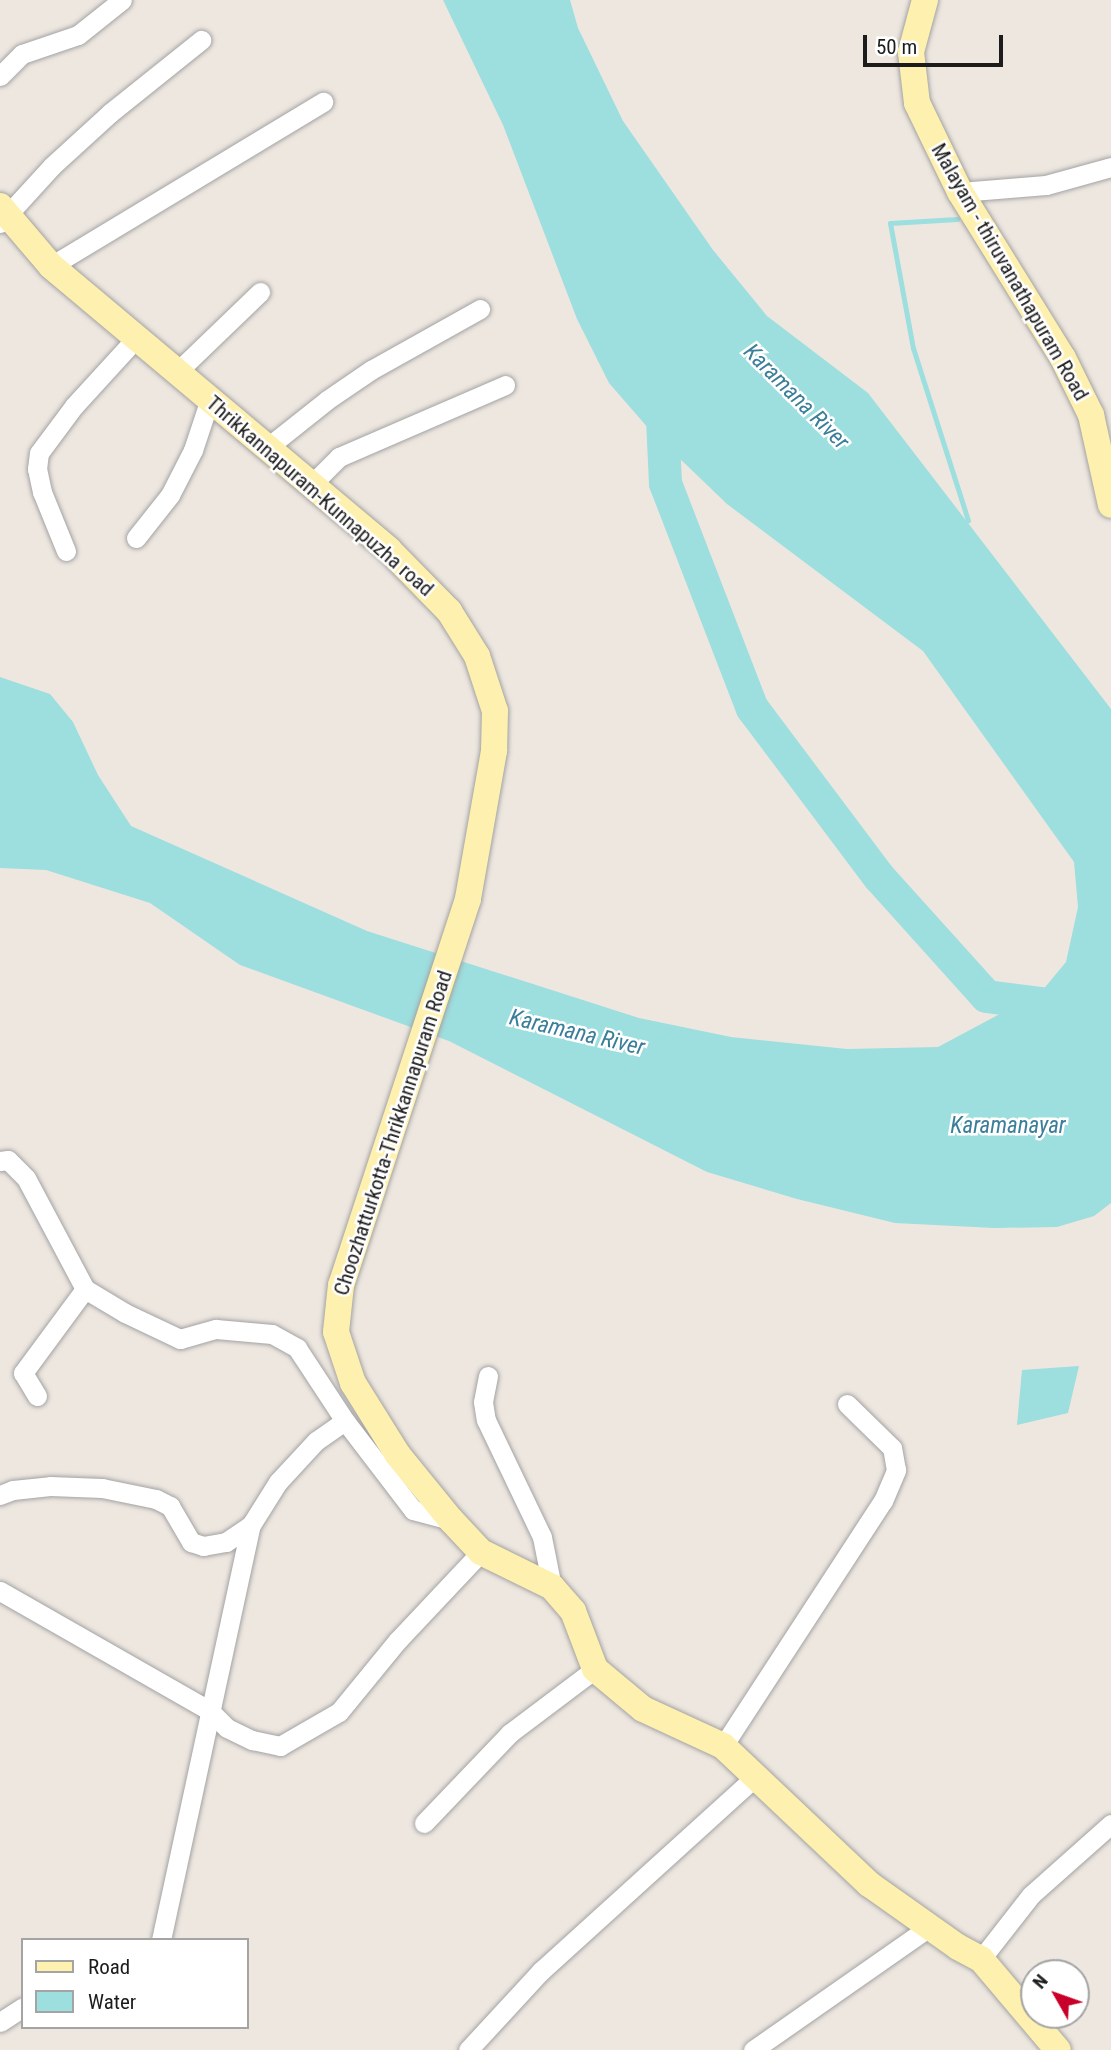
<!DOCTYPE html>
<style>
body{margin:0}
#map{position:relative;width:1111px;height:2050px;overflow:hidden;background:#eee7e0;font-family:"Roboto Condensed",sans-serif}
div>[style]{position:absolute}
.water>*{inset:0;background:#9ddedf}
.stream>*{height:5px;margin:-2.5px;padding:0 2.5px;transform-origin:2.5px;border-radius:2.5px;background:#9ddedf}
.river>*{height:33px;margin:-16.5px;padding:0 16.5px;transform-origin:16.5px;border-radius:16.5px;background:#9ddedf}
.roads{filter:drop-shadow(0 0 2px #a3a3a3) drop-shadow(0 0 2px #a3a3a3)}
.street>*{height:19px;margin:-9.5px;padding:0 9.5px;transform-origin:9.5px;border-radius:9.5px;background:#fff}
.secondary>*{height:26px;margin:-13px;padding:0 13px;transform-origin:13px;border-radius:13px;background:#fef1af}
span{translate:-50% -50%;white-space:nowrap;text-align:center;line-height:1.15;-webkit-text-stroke:5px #fff;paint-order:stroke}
.street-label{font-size:21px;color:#1c1c1c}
.water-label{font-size:23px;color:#3b7e99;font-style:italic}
.legend{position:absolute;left:21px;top:1938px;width:228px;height:91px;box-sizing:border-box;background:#fff;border:2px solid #a4a4a4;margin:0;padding:9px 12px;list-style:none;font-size:21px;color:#1c1c1c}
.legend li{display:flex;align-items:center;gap:14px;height:35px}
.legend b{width:35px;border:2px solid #a4a4a4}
.north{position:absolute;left:1020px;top:1959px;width:70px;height:70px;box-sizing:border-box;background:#fff;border:2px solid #a4a4a4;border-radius:50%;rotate:310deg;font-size:19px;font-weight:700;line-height:28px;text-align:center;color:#1c1c1c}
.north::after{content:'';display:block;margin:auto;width:24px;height:32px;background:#c80029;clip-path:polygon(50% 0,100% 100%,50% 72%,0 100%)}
.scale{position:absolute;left:863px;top:35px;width:140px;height:32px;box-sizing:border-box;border:4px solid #1c1c1c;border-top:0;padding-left:9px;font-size:21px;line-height:24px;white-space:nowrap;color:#1c1c1c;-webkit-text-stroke:5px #fff;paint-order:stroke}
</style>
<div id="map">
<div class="water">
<div style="clip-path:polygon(443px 0,570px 0,578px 28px,623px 121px,713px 250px,767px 316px,868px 393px,1111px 709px,1111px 1203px,1094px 1216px,1057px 1227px,994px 1228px,895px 1223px,797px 1199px,707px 1172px,449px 1041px,240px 965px,150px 903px,46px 870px,0 868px,0 677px,50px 694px,73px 722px,98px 775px,131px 826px,367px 931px,639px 1018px,731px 1037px,847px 1049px,938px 1047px,1041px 992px,1066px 962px,1078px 907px,1074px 862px,923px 651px,727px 504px,649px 429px,609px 383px,577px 319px,503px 125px)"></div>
<div style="clip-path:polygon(1079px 1366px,1068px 1413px,1017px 1425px,1022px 1370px)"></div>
</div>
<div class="stream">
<div style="left:957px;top:219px;width:67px;rotate:176.6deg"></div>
<div style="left:890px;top:223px;width:127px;rotate:79.6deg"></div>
<div style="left:913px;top:348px;width:181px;rotate:72.3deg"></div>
</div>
<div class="river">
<div style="left:661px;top:398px;width:85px;rotate:87.3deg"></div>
<div style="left:665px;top:483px;width:241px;rotate:68.9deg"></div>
<div style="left:752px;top:708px;width:211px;rotate:53.1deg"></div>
<div style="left:879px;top:877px;width:160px;rotate:48deg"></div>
<div style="left:986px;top:996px;width:126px;rotate:7.3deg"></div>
</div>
<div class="roads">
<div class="street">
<div style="left:0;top:76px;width:31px;rotate:-45deg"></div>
<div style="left:22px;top:54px;width:59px;rotate:-18.7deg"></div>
<div style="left:78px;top:35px;width:56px;rotate:-38.5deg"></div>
<div style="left:960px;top:192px;width:86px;rotate:-4.7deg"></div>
<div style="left:1046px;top:185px;width:67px;rotate:-15.5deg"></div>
<div style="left:0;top:223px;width:77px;rotate:-47.6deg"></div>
<div style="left:52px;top:166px;width:79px;rotate:-42.4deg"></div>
<div style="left:110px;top:113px;width:117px;rotate:-38.7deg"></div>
<div style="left:51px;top:266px;width:318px;rotate:-31.1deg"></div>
<div style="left:178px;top:371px;width:114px;rotate:-43.9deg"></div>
<div style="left:268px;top:447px;width:75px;rotate:-38.5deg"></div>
<div style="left:327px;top:400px;width:53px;rotate:-34.3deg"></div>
<div style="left:371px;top:370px;width:125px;rotate:-29.2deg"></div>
<div style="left:311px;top:485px;width:40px;rotate:-45deg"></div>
<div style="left:339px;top:457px;width:181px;rotate:-23.4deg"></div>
<div style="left:136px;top:538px;width:55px;rotate:-51.7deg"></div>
<div style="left:170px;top:495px;width:51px;rotate:-62.9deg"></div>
<div style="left:193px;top:450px;width:54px;rotate:-71.6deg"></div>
<div style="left:66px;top:551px;width:64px;rotate:-112.1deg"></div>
<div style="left:42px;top:492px;width:24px;rotate:-102deg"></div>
<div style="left:37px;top:469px;width:16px;rotate:-83deg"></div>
<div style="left:39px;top:453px;width:59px;rotate:-53.3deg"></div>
<div style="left:74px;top:406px;width:93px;rotate:-47.6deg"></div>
<div style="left:0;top:1161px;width:8px;rotate:-7deg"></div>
<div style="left:8px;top:1160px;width:25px;rotate:45deg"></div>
<div style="left:26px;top:1178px;width:126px;rotate:62deg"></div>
<div style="left:85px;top:1289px;width:47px;rotate:31deg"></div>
<div style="left:125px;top:1313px;width:61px;rotate:25.3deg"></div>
<div style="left:180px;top:1339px;width:37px;rotate:-16deg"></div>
<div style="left:216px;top:1329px;width:56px;rotate:5.1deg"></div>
<div style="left:272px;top:1334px;width:29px;rotate:29deg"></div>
<div style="left:297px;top:1348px;width:87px;rotate:56.7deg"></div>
<div style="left:488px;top:1376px;width:26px;rotate:101deg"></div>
<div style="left:483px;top:1402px;width:18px;rotate:81deg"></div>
<div style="left:486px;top:1420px;width:130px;rotate:64.4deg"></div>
<div style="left:542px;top:1537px;width:51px;rotate:78.7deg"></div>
<div style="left:37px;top:1396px;width:27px;rotate:-121deg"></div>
<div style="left:23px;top:1373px;width:104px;rotate:-53.6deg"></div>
<div style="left:0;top:1495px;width:14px;rotate:-21deg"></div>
<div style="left:13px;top:1490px;width:37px;rotate:-6deg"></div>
<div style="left:50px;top:1486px;width:52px;rotate:2.2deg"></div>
<div style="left:102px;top:1488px;width:55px;rotate:11.5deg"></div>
<div style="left:156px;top:1499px;width:16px;rotate:27deg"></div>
<div style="left:170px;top:1506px;width:42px;rotate:59.7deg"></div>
<div style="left:191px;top:1542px;width:13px;rotate:18deg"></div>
<div style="left:203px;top:1546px;width:23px;rotate:-10deg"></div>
<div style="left:226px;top:1542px;width:30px;rotate:-34deg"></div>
<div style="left:0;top:1591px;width:241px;rotate:29.7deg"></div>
<div style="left:209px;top:1710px;width:25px;rotate:45deg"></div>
<div style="left:227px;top:1728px;width:28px;rotate:26deg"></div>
<div style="left:252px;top:1740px;width:29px;rotate:12deg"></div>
<div style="left:280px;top:1746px;width:68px;rotate:-30deg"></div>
<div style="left:339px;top:1712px;width:93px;rotate:-50.7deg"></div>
<div style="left:398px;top:1640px;width:121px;rotate:-46.7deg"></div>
<div style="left:723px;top:1746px;width:293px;rotate:-56.9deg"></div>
<div style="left:883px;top:1501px;width:34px;rotate:-67deg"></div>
<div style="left:896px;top:1470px;width:22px;rotate:-100deg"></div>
<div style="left:892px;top:1448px;width:63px;rotate:-135.6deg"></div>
<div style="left:424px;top:1823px;width:124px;rotate:-46.3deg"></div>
<div style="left:510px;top:1733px;width:106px;rotate:-37deg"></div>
<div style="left:161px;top:1940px;width:425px;rotate:-77.8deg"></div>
<div style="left:251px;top:1525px;width:51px;rotate:-57.9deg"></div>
<div style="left:278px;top:1482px;width:56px;rotate:-47.2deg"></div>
<div style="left:316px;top:1441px;width:35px;rotate:-35deg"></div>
<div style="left:345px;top:1421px;width:112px;rotate:52.6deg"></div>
<div style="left:413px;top:1510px;width:39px;rotate:15deg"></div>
<div style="left:981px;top:1959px;width:81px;rotate:-52deg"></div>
<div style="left:1031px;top:1895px;width:107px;rotate:-41.6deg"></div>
<div style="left:0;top:2022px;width:27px;rotate:-33deg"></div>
<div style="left:468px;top:2050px;width:108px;rotate:-47.3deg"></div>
<div style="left:541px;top:1971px;width:292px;rotate:-42.2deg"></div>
<div style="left:753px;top:2050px;width:215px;rotate:-34.9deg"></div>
</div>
<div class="secondary">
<div style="left:925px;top:0;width:54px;rotate:105.1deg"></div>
<div style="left:911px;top:52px;width:51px;rotate:83.3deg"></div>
<div style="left:917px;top:103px;width:99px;rotate:64.2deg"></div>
<div style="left:960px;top:192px;width:195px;rotate:58.2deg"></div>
<div style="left:1063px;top:358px;width:64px;rotate:63.8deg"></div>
<div style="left:1091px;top:415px;width:92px;rotate:77.5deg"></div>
<div style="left:0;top:206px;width:79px;rotate:49.6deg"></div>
<div style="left:51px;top:266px;width:441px;rotate:40deg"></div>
<div style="left:389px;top:550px;width:86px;rotate:45.5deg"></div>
<div style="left:449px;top:611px;width:53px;rotate:58.1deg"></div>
<div style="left:477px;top:656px;width:58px;rotate:71.9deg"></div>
<div style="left:495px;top:711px;width:40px;rotate:91.4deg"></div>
<div style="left:494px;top:751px;width:150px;rotate:100deg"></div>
<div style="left:468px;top:899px;width:406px;rotate:108.2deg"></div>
<div style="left:341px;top:1285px;width:47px;rotate:96.1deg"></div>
<div style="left:336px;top:1332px;width:54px;rotate:71.6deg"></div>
<div style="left:353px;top:1383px;width:85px;rotate:58deg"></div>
<div style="left:398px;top:1455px;width:84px;rotate:50.8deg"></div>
<div style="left:451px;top:1520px;width:44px;rotate:46.8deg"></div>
<div style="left:481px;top:1552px;width:79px;rotate:26.2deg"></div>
<div style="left:552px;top:1587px;width:32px;rotate:49deg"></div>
<div style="left:573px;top:1611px;width:62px;rotate:69.2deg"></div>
<div style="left:595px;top:1669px;width:62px;rotate:39.8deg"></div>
<div style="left:643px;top:1709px;width:88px;rotate:24.8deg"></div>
<div style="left:723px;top:1746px;width:201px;rotate:43.4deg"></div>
<div style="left:869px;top:1884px;width:109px;rotate:35.3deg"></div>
<div style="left:958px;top:1947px;width:26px;rotate:28deg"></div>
<div style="left:981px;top:1959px;width:119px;rotate:49.8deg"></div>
</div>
</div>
<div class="street-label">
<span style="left:1010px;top:272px;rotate:60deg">Malayam - thiruvanathapuram Road</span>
<span style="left:320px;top:496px;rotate:41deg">Thrikkannapuram-Kunnapuzha road</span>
<span style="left:393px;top:1133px;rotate:-72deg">Choozhatturkotta-Thrikkannapuram Road</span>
</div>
<div class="water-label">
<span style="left:796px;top:397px;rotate:45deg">Karamana River</span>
<span style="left:577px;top:1033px;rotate:13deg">Karamana River</span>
<span style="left:1008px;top:1126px">Karamanayar</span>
</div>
<ul class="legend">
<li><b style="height:9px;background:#fef1af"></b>Road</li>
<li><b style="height:19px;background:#9ddedf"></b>Water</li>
</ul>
<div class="north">N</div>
<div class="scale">50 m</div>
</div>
